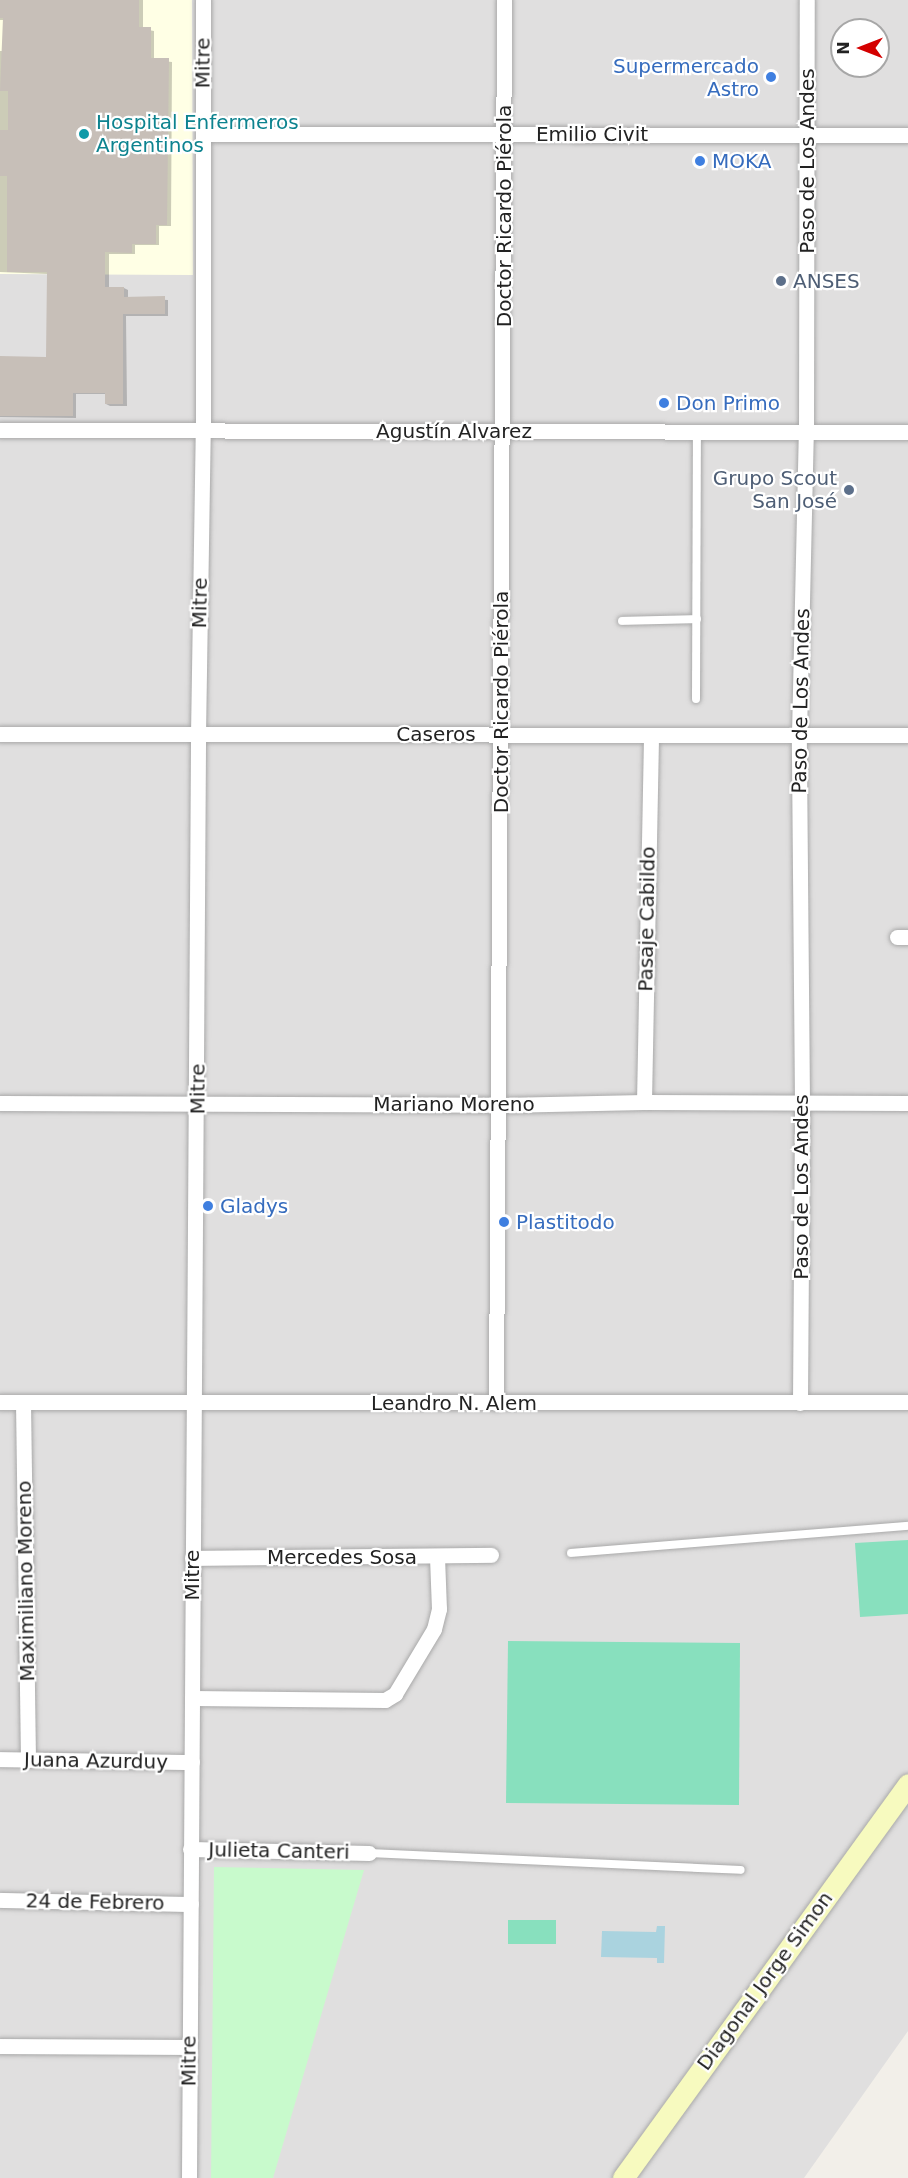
<!DOCTYPE html>
<meta charset="utf-8">
<style>
body{margin:0}
#map{position:relative;width:908px;height:2178px;overflow:hidden;background:#f2efe9;font-family:"DejaVu Sans",sans-serif}
div>[style]{position:absolute}
.residential>*{inset:0;background:#e0dfdf}
.education>*{inset:0;background:#ffffe5}
.park>*{inset:0;background:#c8facc}
.pitch>*{inset:0;background:#88e0be}
.water>*{inset:0;background:#aad3df}
.shadow>*{inset:0;background:#0003}
.building>*{inset:0;background:#c7bfb8}
.roads{filter:drop-shadow(0 0 2px #a9a9a9) drop-shadow(0 0 2px #a9a9a9)}
.service>*{height:8px;margin:-4px;padding:0 4px;transform-origin:4px;border-radius:4px;background:#fff}
.minor>*{height:15px;margin:-7.5px;padding:0 7.5px;transform-origin:7.5px;border-radius:7.5px;background:#fff}
.secondary>*{height:21px;margin:-10.5px;padding:0 10.5px;transform-origin:10.5px;border-radius:10.5px;background:#f7fabf}
.dots>*{width:16px;height:16px;translate:-50% -50%;box-sizing:border-box;border:3px solid #fff;border-radius:50%}
span{translate:-50% -50%;white-space:nowrap;text-align:center;line-height:1.15;-webkit-text-stroke:4.5px #fff;paint-order:stroke}
.street-label{font-size:20px;color:#222}
.shop-label{font-size:20px;color:#366cbe}
.right{translate:-100% -50%;text-align:right}
.left{translate:0 -50%;text-align:left}
.culture-label{font-size:20px;color:#0d838f}
.service-label{font-size:20px;color:#4e5e75}
.north{position:absolute;left:830px;top:18px;width:60px;height:60px;box-sizing:border-box;background:#fff;border:2px solid #a7a7a7;border-radius:50%;rotate:270deg;font-size:16px;font-weight:700;line-height:24px;text-align:center;color:#222}
.north::after{content:'';display:block;margin:auto;width:21px;height:27px;background:#d40000;clip-path:polygon(50% 0,100% 100%,50% 72%,0 100%)}
</style>
<div id="map">
<div class="residential">
<div style="clip-path:polygon(evenodd,0 0,908px 0,908px 2031px,804px 2178px,0 2178px,0 0,842px 30px,878px 30px,878px 66px,842px 66px,842px 30px)"></div>
</div>
<div class="education">
<div style="clip-path:polygon(0 0,192px 0,193px 275px,0 274px)"></div>
</div>
<div class="park">
<div style="clip-path:polygon(214px 1867px,364px 1870px,273px 2178px,211px 2178px)"></div>
</div>
<div class="pitch">
<div style="clip-path:polygon(908px 1540px,908px 1614px,860px 1617px,855px 1543px)"></div>
<div style="clip-path:polygon(508px 1641px,740px 1643px,739px 1805px,506px 1803px)"></div>
<div style="clip-path:polygon(508px 1920px,556px 1920px,556px 1944px,508px 1944px)"></div>
</div>
<div class="water">
<div style="clip-path:polygon(657px 1926px,665px 1926px,664px 1963px,657px 1963px,657px 1958px,601px 1957px,602px 1931px,656px 1932px)"></div>
</div>
<div class="shadow">
<div style="clip-path:polygon(0 0,143px 0,143px 29px,154px 31px,154px 60px,172px 62px,171px 226px,159px 226px,159px 245px,135px 245px,135px 254px,109px 254px,109px 288px,124px 288px,128px 290px,128px 298px,168px 300px,168px 316px,126px 316px,127px 406px,110px 406px,106px 404px,106px 394px,76px 394px,76px 418px,0 417px,0 358px,47px 358px,48px 274px,0 272px,0 51px,4px 51px,4px 20px,0 20px)"></div>
</div>
<div class="building">
<div style="clip-path:polygon(0 0,139px 0,139px 27px,151px 27px,151px 58px,169px 58px,167px 225px,156px 225px,156px 244px,132px 244px,132px 253px,105px 252px,105px 287px,124px 287px,124px 297px,165px 296px,165px 314px,123px 314px,123px 404px,105px 404px,105px 393px,73px 393px,73px 416px,0 416px,0 356px,46px 357px,47px 272px,7px 272px,7px 176px,0 176px,0 130px,8px 130px,8px 91px,0 91px,3px 18px,0 18px)"></div>
</div>
<div class="roads">
<div class="service">
<div style="left:622px;top:621px;width:75px;rotate:-1.5deg"></div>
<div style="left:696px;top:699px;width:267px;rotate:-89.8deg"></div>
<div style="left:571px;top:1553px;width:338px;rotate:-4.6deg"></div>
<div style="left:369px;top:1853px;width:372px;rotate:2.6deg"></div>
</div>
<div class="minor">
<div style="left:204px;top:134px;width:704px;rotate:0.08deg"></div>
<div style="left:0;top:430px;width:908px;rotate:0.13deg"></div>
<div style="left:0;top:734px;width:908px;rotate:0.06deg"></div>
<div style="left:897px;top:937px;width:11px"></div>
<div style="left:644px;top:1102px;width:366px;rotate:-88.9deg"></div>
<div style="left:0;top:1103px;width:497px;rotate:0.2deg"></div>
<div style="left:497px;top:1105px;width:147px;rotate:-1.2deg"></div>
<div style="left:644px;top:1102px;width:264px;rotate:0.2deg"></div>
<div style="left:0;top:1402px;width:908px"></div>
<div style="left:23px;top:1402px;width:358px;rotate:89.2deg"></div>
<div style="left:496px;top:1403px;width:1403px;rotate:-89.67deg"></div>
<div style="left:800px;top:1403px;width:301px;rotate:-89.6deg"></div>
<div style="left:802px;top:1102px;width:368px;rotate:-90.5deg"></div>
<div style="left:799px;top:734px;width:301px;rotate:-88.7deg"></div>
<div style="left:806px;top:433px;width:433px;rotate:-89.9deg"></div>
<div style="left:192px;top:1558px;width:299px;rotate:-0.6deg"></div>
<div style="left:192px;top:1698px;width:193px;rotate:0.6deg"></div>
<div style="left:385px;top:1700px;width:12px;rotate:-31deg"></div>
<div style="left:395px;top:1694px;width:76px;rotate:-59deg"></div>
<div style="left:434px;top:1629px;width:21px;rotate:-76deg"></div>
<div style="left:439px;top:1609px;width:52px;rotate:-92.2deg"></div>
<div style="left:0;top:1759px;width:192px;rotate:0.9deg"></div>
<div style="left:190px;top:1849px;width:179px;rotate:1.3deg"></div>
<div style="left:0;top:1900px;width:191px;rotate:1.2deg"></div>
<div style="left:0;top:2046px;width:189px;rotate:0.3deg"></div>
<div style="left:189px;top:2178px;width:1443px;rotate:-89.64deg"></div>
<div style="left:198px;top:735px;width:305px;rotate:-89.1deg"></div>
<div style="left:203px;top:430px;width:430px;rotate:-90deg"></div>
</div>
<div class="secondary">
<div style="left:623px;top:2178px;width:486px;rotate:-54.1deg"></div>
</div>
</div>
<div class="dots">
<div style="left:771px;top:77px;background:#3f7fe0"></div>
<div style="left:84px;top:134px;background:#0f9aa8"></div>
<div style="left:700px;top:161px;background:#3f7fe0"></div>
<div style="left:781px;top:281px;background:#5c6f8a"></div>
<div style="left:664px;top:403px;background:#3f7fe0"></div>
<div style="left:849px;top:490px;background:#5c6f8a"></div>
<div style="left:208px;top:1206px;background:#3f7fe0"></div>
<div style="left:504px;top:1222px;background:#3f7fe0"></div>
</div>
<div class="street-label">
<span style="left:203px;top:63px;rotate:-90deg">Mitre</span>
<span style="left:592px;top:134px">Emilio Civit</span>
<span style="left:807px;top:161px;rotate:-90deg">Paso de Los Andes</span>
<span style="left:504px;top:216px;rotate:-90deg">Doctor Ricardo Piérola</span>
<span style="left:454px;top:431px">Agustín Alvarez</span>
<span style="left:200px;top:603px;rotate:-89deg">Mitre</span>
<span style="left:801px;top:701px;rotate:-89deg">Paso de Los Andes</span>
<span style="left:501px;top:702px;rotate:-90deg">Doctor Ricardo Piérola</span>
<span style="left:436px;top:734px">Caseros</span>
<span style="left:647px;top:919px;rotate:-89deg">Pasaje Cabildo</span>
<span style="left:198px;top:1089px;rotate:-90deg">Mitre</span>
<span style="left:454px;top:1104px">Mariano Moreno</span>
<span style="left:801px;top:1187px;rotate:-90deg">Paso de Los Andes</span>
<span style="left:454px;top:1403px">Leandro N. Alem</span>
<span style="left:342px;top:1557px">Mercedes Sosa</span>
<span style="left:192px;top:1575px;rotate:-90deg">Mitre</span>
<span style="left:26px;top:1581px;rotate:-91deg">Maximiliano Moreno</span>
<span style="left:96px;top:1761px;rotate:1deg">Juana Azurduy</span>
<span style="left:279px;top:1851px;rotate:1deg">Julieta Canteri</span>
<span style="left:95px;top:1902px;rotate:1deg">24 de Febrero</span>
<span style="left:765px;top:1981px;rotate:-54deg">Diagonal Jorge Simon</span>
<span style="left:189px;top:2061px;rotate:-90deg">Mitre</span>
</div>
<div class="shop-label">
<span class="right" style="left:759px;top:78px">Supermercado<br>Astro</span>
<span class="left" style="left:712px;top:161px">MOKA</span>
<span class="left" style="left:676px;top:403px">Don Primo</span>
<span class="left" style="left:220px;top:1206px">Gladys</span>
<span class="left" style="left:516px;top:1222px">Plastitodo</span>
</div>
<div class="culture-label">
<span class="left" style="left:96px;top:134px">Hospital Enfermeros<br>Argentinos</span>
</div>
<div class="service-label">
<span class="left" style="left:793px;top:281px">ANSES</span>
<span class="right" style="left:837px;top:490px">Grupo Scout<br>San José</span>
</div>
<div class="north">N</div>
</div>
